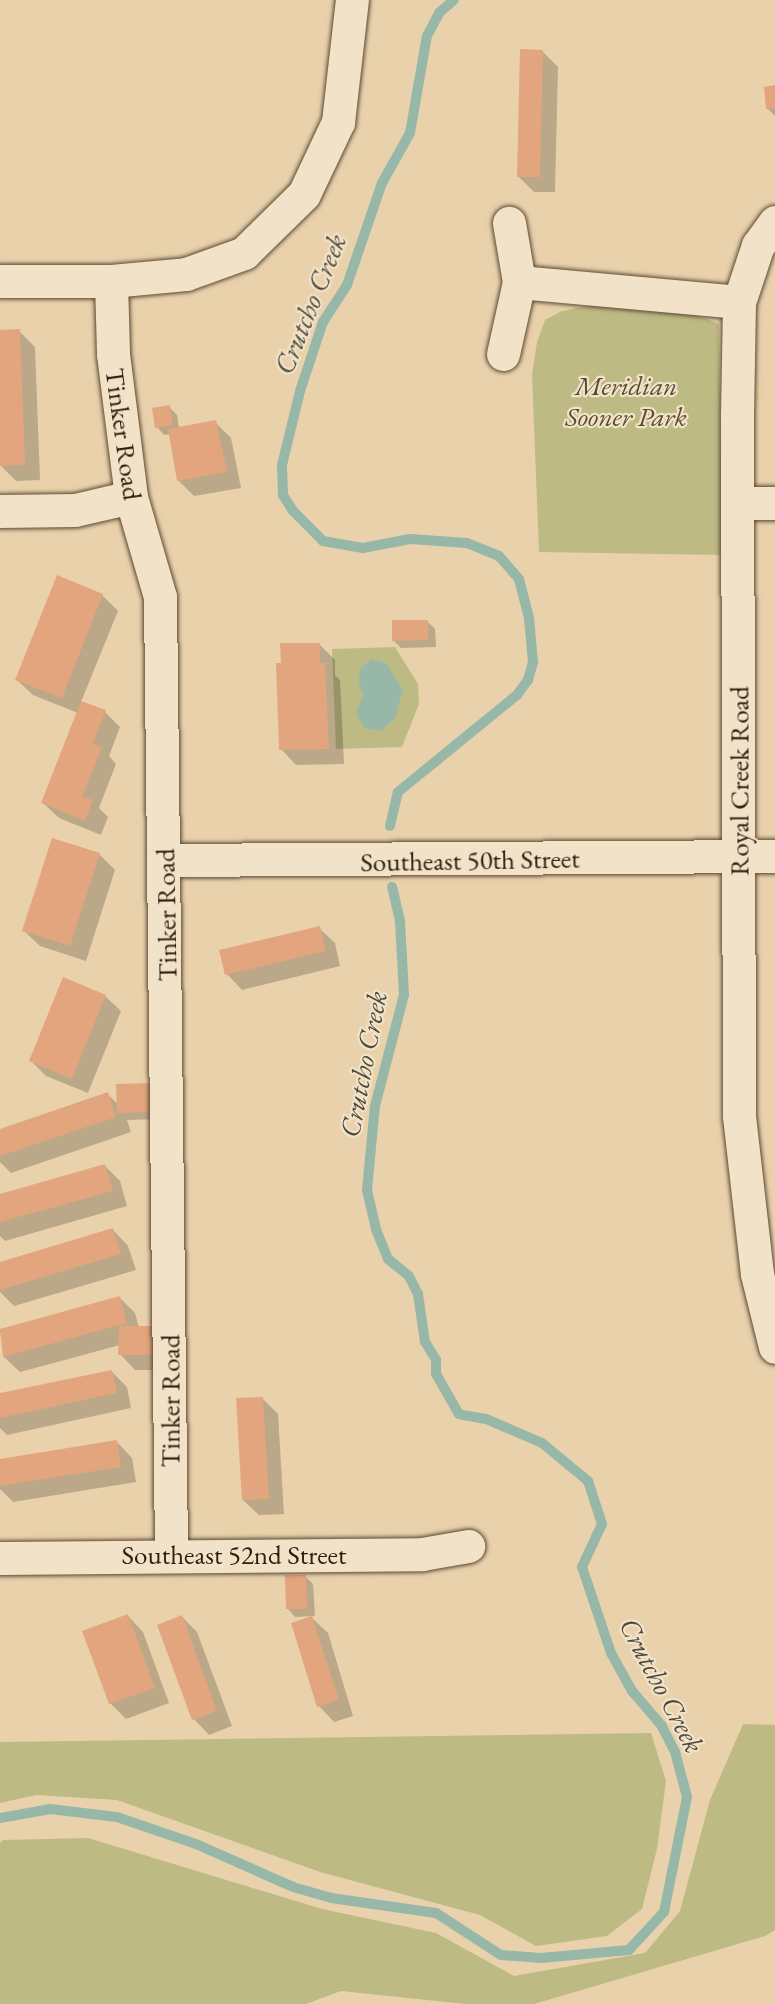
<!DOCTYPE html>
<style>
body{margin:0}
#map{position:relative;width:775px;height:2004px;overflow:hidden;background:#e9d2ab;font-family:"EB Garamond",serif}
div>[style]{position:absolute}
.green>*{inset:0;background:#bdba84}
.water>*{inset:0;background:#97b8a9}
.shadow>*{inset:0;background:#0003}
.stream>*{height:10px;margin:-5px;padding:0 5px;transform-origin:5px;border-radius:5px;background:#97b8a9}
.building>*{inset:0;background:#e2a57e}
.roads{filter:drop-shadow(0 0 2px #5d4a35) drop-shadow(0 0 2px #5d4a35)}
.minor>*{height:33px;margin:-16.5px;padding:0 16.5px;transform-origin:16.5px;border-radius:16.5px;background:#f1e2c8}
span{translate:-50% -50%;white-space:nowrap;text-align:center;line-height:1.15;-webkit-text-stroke:4.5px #f1e2c8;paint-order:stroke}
.park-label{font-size:27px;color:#594b31;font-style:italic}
.street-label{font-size:27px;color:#2e1c0e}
.water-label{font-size:28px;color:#4e4b3c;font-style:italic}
</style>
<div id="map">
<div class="green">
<div style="clip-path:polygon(602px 303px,687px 311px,719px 324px,722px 555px,539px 552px,532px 374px,537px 342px,545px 320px,562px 311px)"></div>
<div style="clip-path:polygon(395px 647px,418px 684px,419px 704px,402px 747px,336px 749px,332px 649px)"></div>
<div style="clip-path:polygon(743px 1724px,775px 1725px,775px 1930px,765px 1936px,534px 2004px,465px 2004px,341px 1991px,306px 2004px,0 2004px,0 1843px,3px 1840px,88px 1838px,322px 1909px,436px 1933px,514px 1976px,645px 1953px,680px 1911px,710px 1800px)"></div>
<div style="clip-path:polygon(651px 1733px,666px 1781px,657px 1849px,642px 1909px,607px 1936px,536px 1946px,480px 1915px,320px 1872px,117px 1800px,36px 1795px,0 1803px,0 1742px)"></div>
</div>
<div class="water">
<div style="clip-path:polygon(372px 659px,386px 663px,403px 690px,395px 718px,381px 731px,365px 728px,356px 715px,363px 695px,359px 683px,360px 669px)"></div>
</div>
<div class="shadow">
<div style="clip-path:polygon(542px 51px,558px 67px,555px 192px,534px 192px,518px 176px)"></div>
<div style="clip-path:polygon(775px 87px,775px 116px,767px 108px)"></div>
<div style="clip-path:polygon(19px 331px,35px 347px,40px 480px,16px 481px,0 465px,0 332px)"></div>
<div style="clip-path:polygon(169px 407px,177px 415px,179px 428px,215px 422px,231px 438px,241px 488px,194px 496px,178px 480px,170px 434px,164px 435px,157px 427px)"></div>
<div style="clip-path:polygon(102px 595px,118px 611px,81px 702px,105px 712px,120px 727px,109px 756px,116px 764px,99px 808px,108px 817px,101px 835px,59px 818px,43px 803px,78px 713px,33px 695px,17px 680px)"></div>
<div style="clip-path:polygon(427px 621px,435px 629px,436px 647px,401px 648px,393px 640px)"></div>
<div style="clip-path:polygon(319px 644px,335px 660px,335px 675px,340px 680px,344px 764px,296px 765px,281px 749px)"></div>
<div style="clip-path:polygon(99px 854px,115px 870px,86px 961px,40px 946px,24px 931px)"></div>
<div style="clip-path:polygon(319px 928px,335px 943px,340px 966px,242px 990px,227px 974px)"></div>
<div style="clip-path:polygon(105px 996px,121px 1011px,88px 1093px,46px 1076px,31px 1061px)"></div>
<div style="clip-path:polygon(118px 1086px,159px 1119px,127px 1120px,131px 1132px,11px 1173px,0 1162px,0 1131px,107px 1094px,118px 1104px)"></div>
<div style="clip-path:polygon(105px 1166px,120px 1181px,127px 1206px,5px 1241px,0 1236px,0 1195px)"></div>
<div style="clip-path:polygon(113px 1230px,128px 1246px,136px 1270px,14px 1306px,0 1292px,0 1264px)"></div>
<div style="clip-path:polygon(119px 1297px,135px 1313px,139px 1328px,168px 1370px,135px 1370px,120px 1354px,120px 1345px,20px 1372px,4px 1357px,0 1330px)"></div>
<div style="clip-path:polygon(111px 1371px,127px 1387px,131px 1408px,7px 1435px,0 1428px,0 1395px)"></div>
<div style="clip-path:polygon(262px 1398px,278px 1414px,284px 1514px,259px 1515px,243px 1500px)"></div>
<div style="clip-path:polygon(117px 1442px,132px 1458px,136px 1482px,13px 1502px,0 1489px,0 1461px)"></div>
<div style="clip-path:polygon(305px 1576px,313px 1584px,315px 1616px,295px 1617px,288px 1609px)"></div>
<div style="clip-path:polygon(128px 1616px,143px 1632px,169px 1703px,126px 1719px,110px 1703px)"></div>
<div style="clip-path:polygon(182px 1617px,197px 1632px,232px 1726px,209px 1735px,194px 1719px,159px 1625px)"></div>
<div style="clip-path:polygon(312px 1618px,328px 1633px,353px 1716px,334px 1722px,319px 1706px)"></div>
</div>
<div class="stream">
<div style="left:390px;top:826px;width:35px;rotate:-77deg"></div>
<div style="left:398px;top:792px;width:154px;rotate:-39.2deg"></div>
<div style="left:517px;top:695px;width:19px;rotate:-54deg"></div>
<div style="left:528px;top:680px;width:19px;rotate:-74deg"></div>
<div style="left:533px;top:662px;width:44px;rotate:-95.2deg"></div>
<div style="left:529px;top:618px;width:40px;rotate:-104.4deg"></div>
<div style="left:519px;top:579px;width:30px;rotate:-131deg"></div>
<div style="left:499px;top:556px;width:35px;rotate:-158deg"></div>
<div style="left:467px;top:543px;width:57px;rotate:-176deg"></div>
<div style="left:410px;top:539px;width:48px;rotate:169.2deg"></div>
<div style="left:363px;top:548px;width:41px;rotate:-170.1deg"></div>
<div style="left:323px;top:541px;width:42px;rotate:-135deg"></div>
<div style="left:293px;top:511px;width:19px;rotate:-122deg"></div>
<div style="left:283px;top:495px;width:30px;rotate:-92deg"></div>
<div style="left:282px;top:465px;width:76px;rotate:-76.3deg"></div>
<div style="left:300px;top:391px;width:73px;rotate:-71.6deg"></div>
<div style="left:323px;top:322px;width:44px;rotate:-57deg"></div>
<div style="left:347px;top:285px;width:108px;rotate:-71.1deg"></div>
<div style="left:382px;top:183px;width:57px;rotate:-60.8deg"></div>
<div style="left:410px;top:133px;width:98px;rotate:-80.1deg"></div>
<div style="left:427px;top:36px;width:27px;rotate:-62deg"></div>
<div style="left:440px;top:12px;width:18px;rotate:-41deg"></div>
<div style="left:0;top:1818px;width:51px;rotate:-10.2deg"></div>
<div style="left:50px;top:1809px;width:67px;rotate:6.8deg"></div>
<div style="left:117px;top:1817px;width:83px;rotate:18.9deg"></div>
<div style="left:196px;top:1844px;width:106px;rotate:23.9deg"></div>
<div style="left:293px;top:1887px;width:40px;rotate:16deg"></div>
<div style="left:331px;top:1898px;width:106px;rotate:8.1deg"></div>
<div style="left:436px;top:1913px;width:77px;rotate:32.9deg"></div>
<div style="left:501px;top:1955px;width:40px;rotate:4.3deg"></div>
<div style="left:541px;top:1958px;width:88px;rotate:-5.2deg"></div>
<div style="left:629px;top:1950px;width:52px;rotate:-47.4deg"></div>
<div style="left:664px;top:1912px;width:117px;rotate:-78.7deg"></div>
<div style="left:687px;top:1797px;width:47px;rotate:-104.9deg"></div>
<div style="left:675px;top:1752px;width:29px;rotate:-117deg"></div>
<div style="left:662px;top:1726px;width:46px;rotate:-130.6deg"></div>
<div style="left:632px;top:1691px;width:43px;rotate:-118.9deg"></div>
<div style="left:611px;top:1653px;width:91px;rotate:-108.6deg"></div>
<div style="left:582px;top:1567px;width:47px;rotate:-65.1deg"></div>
<div style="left:602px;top:1524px;width:45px;rotate:-108deg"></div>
<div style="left:588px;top:1481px;width:60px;rotate:-140.4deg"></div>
<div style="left:542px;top:1443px;width:61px;rotate:-156.8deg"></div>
<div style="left:486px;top:1419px;width:27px;rotate:-170deg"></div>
<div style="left:459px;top:1414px;width:46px;rotate:-119.9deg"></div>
<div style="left:436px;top:1374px;width:14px;rotate:-90deg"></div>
<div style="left:436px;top:1360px;width:21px;rotate:-121deg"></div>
<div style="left:425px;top:1342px;width:49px;rotate:-98.3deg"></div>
<div style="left:418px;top:1294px;width:20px;rotate:-117deg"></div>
<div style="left:409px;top:1276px;width:27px;rotate:-141deg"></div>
<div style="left:388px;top:1259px;width:32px;rotate:-112deg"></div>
<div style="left:376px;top:1229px;width:40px;rotate:-103deg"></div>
<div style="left:367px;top:1190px;width:84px;rotate:-84.6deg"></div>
<div style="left:375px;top:1106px;width:115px;rotate:-75.4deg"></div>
<div style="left:404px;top:995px;width:74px;rotate:-93.1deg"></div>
<div style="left:400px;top:921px;width:35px;rotate:-103deg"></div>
</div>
<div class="building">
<div style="clip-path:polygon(520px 49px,543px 50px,540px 177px,517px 177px)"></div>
<div style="clip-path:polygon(775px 85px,775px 108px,766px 109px,764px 87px)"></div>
<div style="clip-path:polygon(20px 329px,25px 465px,0 466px,0 330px)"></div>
<div style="clip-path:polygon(170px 405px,173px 425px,155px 428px,152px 408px)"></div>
<div style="clip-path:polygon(216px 420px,227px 472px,177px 481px,168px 429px)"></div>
<div style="clip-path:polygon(57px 575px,103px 594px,62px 698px,15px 680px)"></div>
<div style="clip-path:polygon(392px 620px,428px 620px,428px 640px,392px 641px)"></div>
<div style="clip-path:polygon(280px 643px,320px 643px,320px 663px,325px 663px,329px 749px,279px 750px,276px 663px,281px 663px)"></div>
<div style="clip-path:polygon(81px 701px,106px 710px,93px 743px,102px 747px,82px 796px,93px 800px,85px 821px,41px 803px)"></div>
<div style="clip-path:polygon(52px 838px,100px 853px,70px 946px,22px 931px)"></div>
<div style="clip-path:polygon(320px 926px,326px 951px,225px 975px,219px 950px)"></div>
<div style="clip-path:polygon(63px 977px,106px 995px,72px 1079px,29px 1061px)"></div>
<div style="clip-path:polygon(151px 1083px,152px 1112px,117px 1113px,116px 1084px)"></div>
<div style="clip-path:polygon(108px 1092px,116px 1117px,0 1156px,0 1129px)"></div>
<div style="clip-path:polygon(105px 1164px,113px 1191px,0 1222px,0 1194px)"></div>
<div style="clip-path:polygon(113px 1228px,121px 1254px,0 1290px,0 1262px)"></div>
<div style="clip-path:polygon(120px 1296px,127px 1323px,3px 1357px,0 1329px)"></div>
<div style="clip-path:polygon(119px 1326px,153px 1326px,153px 1355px,118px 1355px)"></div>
<div style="clip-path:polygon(112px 1370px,117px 1393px,0 1418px,0 1393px)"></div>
<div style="clip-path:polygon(263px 1397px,269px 1499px,242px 1500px,236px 1398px)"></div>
<div style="clip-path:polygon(117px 1440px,121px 1467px,0 1486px,0 1459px)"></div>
<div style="clip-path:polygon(285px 1575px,306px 1575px,307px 1609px,286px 1609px)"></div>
<div style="clip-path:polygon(128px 1614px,155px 1688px,109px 1704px,82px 1631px)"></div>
<div style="clip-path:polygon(182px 1615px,217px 1711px,192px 1720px,157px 1625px)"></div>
<div style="clip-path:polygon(312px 1616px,339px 1700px,317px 1707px,291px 1623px)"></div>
</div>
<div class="roads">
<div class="minor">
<div style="left:775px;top:222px;width:29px;rotate:126deg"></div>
<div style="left:758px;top:245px;width:60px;rotate:108.4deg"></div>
<div style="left:739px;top:302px;width:113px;rotate:91deg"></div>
<div style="left:737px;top:415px;width:701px;rotate:89.84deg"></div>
<div style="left:739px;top:1116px;width:159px;rotate:83.5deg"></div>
<div style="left:757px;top:1274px;width:75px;rotate:76.1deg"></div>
<div style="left:0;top:281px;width:111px"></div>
<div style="left:111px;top:281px;width:75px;rotate:-5.3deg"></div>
<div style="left:186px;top:274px;width:62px;rotate:-19.9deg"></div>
<div style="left:244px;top:253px;width:84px;rotate:-44.5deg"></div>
<div style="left:304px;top:194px;width:80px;rotate:-64.7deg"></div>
<div style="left:338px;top:122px;width:123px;rotate:-83.5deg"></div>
<div style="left:111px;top:281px;width:73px;rotate:88.4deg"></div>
<div style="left:113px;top:354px;width:144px;rotate:82.8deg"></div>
<div style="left:131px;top:497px;width:104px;rotate:73.8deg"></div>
<div style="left:160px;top:597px;width:958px;rotate:89.34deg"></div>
<div style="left:519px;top:282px;width:221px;rotate:5.2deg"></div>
<div style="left:503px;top:354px;width:74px;rotate:-77.5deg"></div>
<div style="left:519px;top:282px;width:60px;rotate:-99.6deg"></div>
<div style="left:738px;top:503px;width:37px"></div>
<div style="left:0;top:511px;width:75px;rotate:-0.8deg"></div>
<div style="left:75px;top:510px;width:57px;rotate:-13.1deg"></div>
<div style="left:166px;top:860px;width:609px;rotate:-0.38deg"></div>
<div style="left:0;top:1558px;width:422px;rotate:-0.5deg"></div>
<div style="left:422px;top:1554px;width:47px;rotate:-9.9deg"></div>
</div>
</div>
<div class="park-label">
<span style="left:626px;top:401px">Meridian<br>Sooner Park</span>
</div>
<div class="street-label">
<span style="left:124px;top:434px;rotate:82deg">Tinker Road</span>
<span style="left:739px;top:781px;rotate:-90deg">Royal Creek Road</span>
<span style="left:470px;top:860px;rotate:-1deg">Southeast 50th Street</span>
<span style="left:166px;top:915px;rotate:-91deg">Tinker Road</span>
<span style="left:170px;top:1401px;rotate:-90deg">Tinker Road</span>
<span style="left:234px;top:1555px">Southeast 52nd Street</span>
</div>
<div class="water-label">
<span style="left:310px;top:304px;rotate:-68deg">Crutcho Creek</span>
<span style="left:363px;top:1064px;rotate:-79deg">Crutcho Creek</span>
<span style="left:662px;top:1685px;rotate:62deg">Crutcho Creek</span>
</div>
</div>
